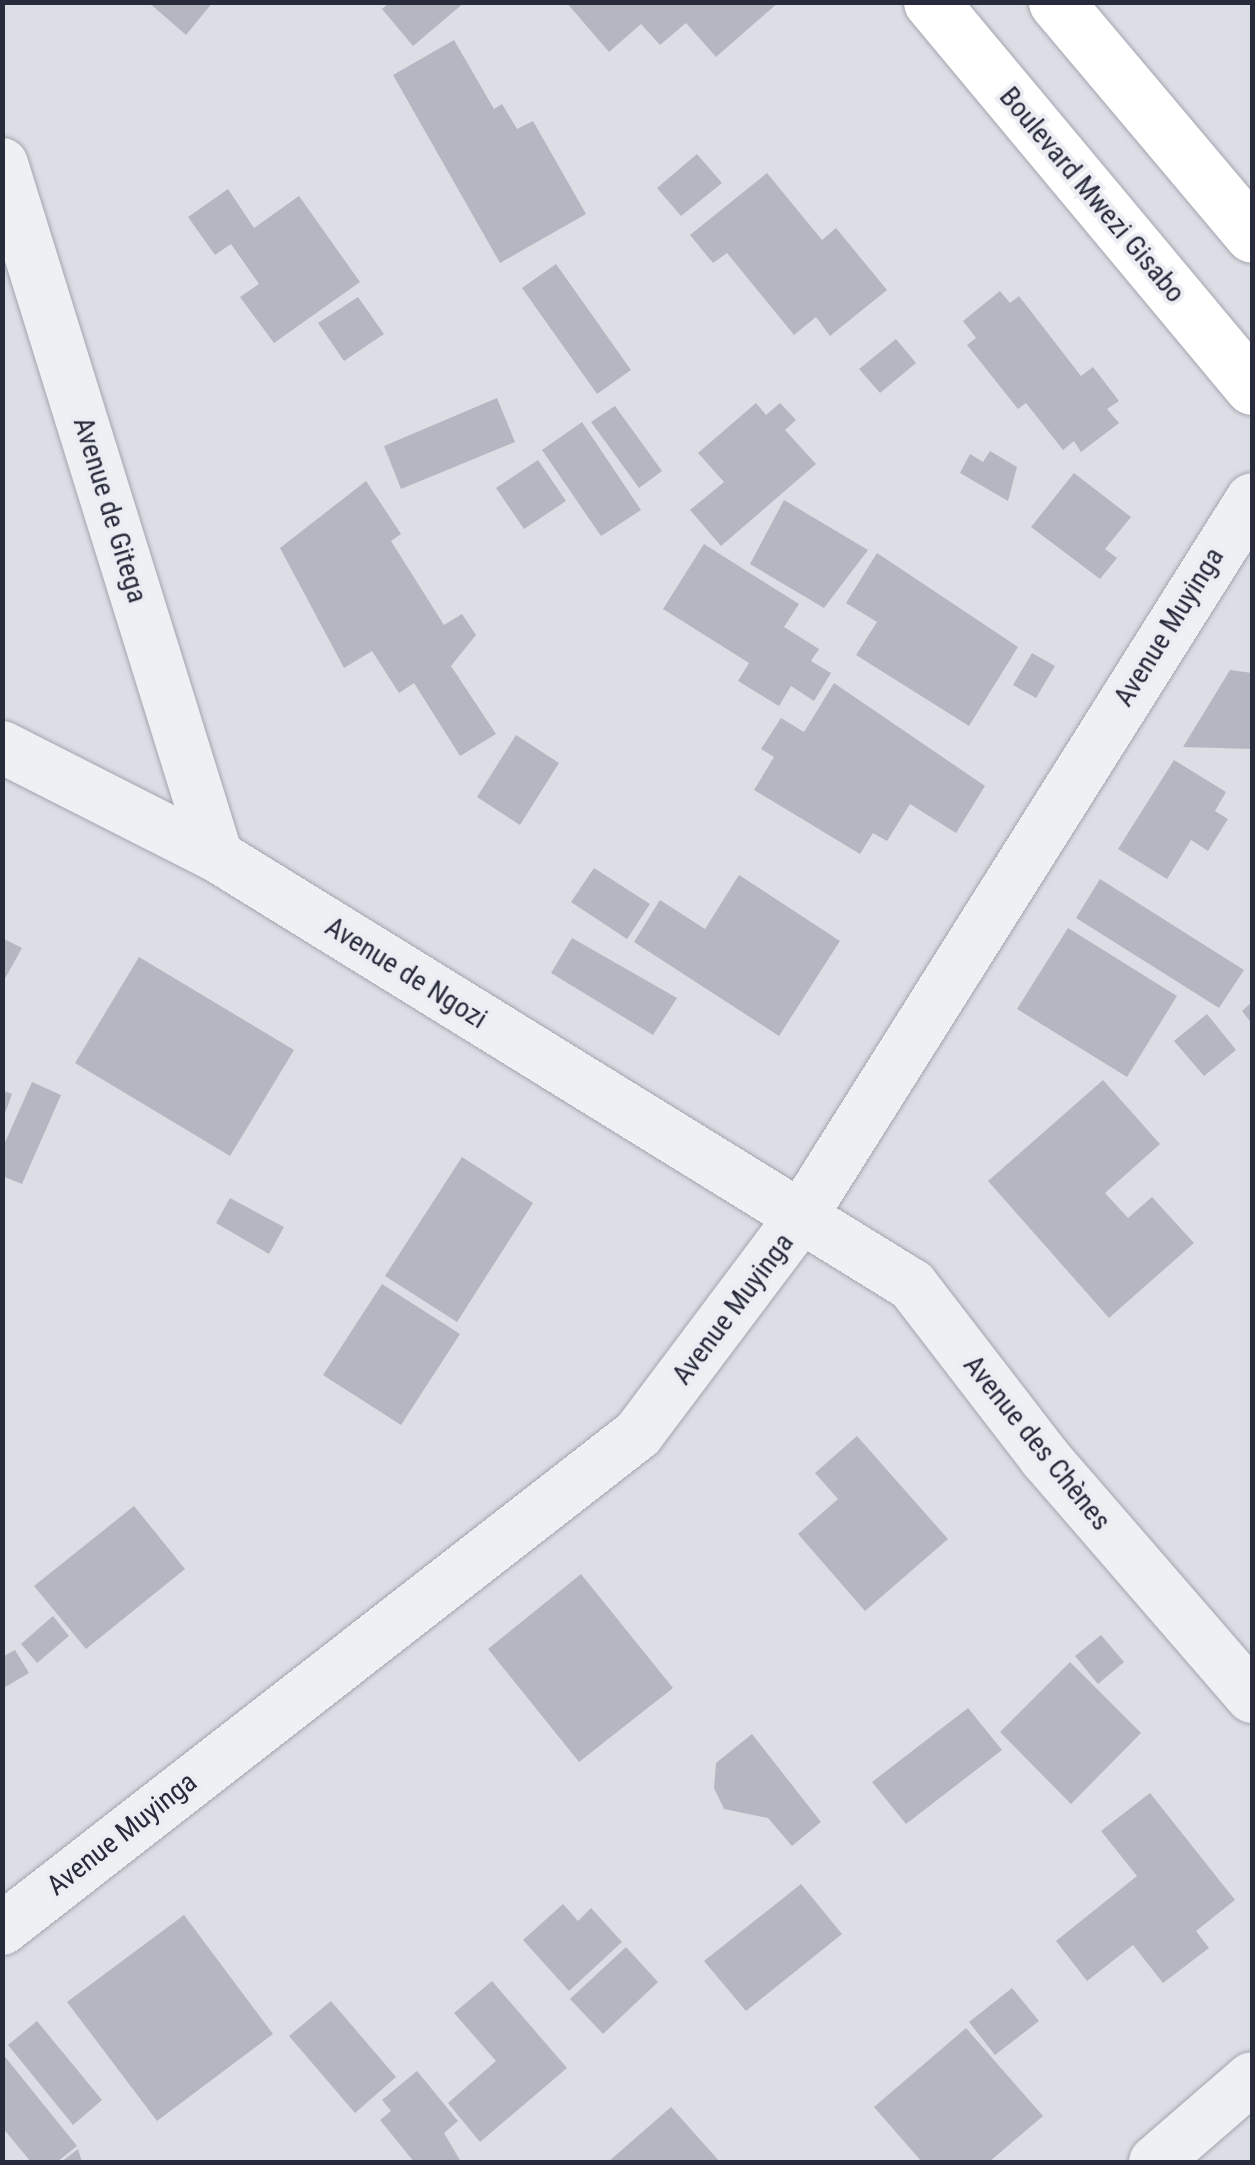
<!DOCTYPE html>
<meta charset="utf-8">
<style>
body{margin:0}
#map{position:relative;width:1255px;height:2165px;overflow:hidden;background:#dcdee5;font-family:"Roboto Condensed",sans-serif}
div>[style]{position:absolute}
.building>*{inset:0;background:#b4b7c2}
.roads{filter:drop-shadow(0 0 2px #a2a5af) drop-shadow(0 0 2px #a2a5af)}
.minor>*{height:52px;margin:-26px;padding:0 26px;transform-origin:26px;border-radius:26px;background:#eef0f4}
.major>*{height:55px;margin:-27.5px;padding:0 27.5px;transform-origin:27.5px;border-radius:27.5px;background:#fff}
span{translate:-50% -50%;white-space:nowrap;text-align:center;line-height:1.15;-webkit-text-stroke:8px #ebedf3;paint-order:stroke}
.street-label{font-size:28px;color:#272b3b}
.frame{position:absolute;inset:0;border:5px solid #272b3b;pointer-events:none}
</style>
<div id="map">
<div class="building">
<div style="clip-path:polygon(148px 2px,213px 2px,186px 35px)"></div>
<div style="clip-path:polygon(390px 2px,465px 2px,413px 46px,382px 9px)"></div>
<div style="clip-path:polygon(566px 2px,779px 2px,716px 57px,686px 23px,660px 45px,641px 24px,609px 52px)"></div>
<div style="clip-path:polygon(454px 40px,494px 109px,502px 104px,517px 129px,533px 121px,586px 214px,500px 263px,393px 75px)"></div>
<div style="clip-path:polygon(697px 154px,722px 183px,681px 216px,657px 188px)"></div>
<div style="clip-path:polygon(767px 173px,822px 240px,836px 228px,887px 290px,830px 336px,816px 317px,794px 335px,727px 253px,713px 263px,690px 235px)"></div>
<div style="clip-path:polygon(228px 189px,254px 228px,299px 196px,360px 282px,274px 343px,240px 297px,259px 284px,231px 244px,215px 255px,188px 217px)"></div>
<div style="clip-path:polygon(556px 264px,631px 370px,597px 394px,522px 288px)"></div>
<div style="clip-path:polygon(1000px 291px,1010px 303px,1019px 296px,1081px 376px,1093px 367px,1119px 401px,1107px 409px,1119px 423px,1081px 452px,1074px 441px,1063px 450px,1026px 403px,1018px 409px,967px 345px,976px 338px,963px 321px)"></div>
<div style="clip-path:polygon(358px 297px,384px 334px,344px 361px,318px 323px)"></div>
<div style="clip-path:polygon(896px 339px,916px 363px,880px 393px,859px 369px)"></div>
<div style="clip-path:polygon(497px 398px,515px 442px,401px 489px,384px 446px)"></div>
<div style="clip-path:polygon(756px 403px,766px 415px,780px 403px,796px 420px,785px 430px,816px 464px,721px 546px,690px 510px,724px 482px,698px 453px)"></div>
<div style="clip-path:polygon(615px 406px,662px 471px,639px 488px,591px 422px)"></div>
<div style="clip-path:polygon(582px 422px,641px 510px,601px 536px,542px 450px)"></div>
<div style="clip-path:polygon(990px 451px,1017px 467px,1008px 501px,960px 473px,970px 454px,983px 462px)"></div>
<div style="clip-path:polygon(538px 460px,566px 501px,524px 529px,496px 488px)"></div>
<div style="clip-path:polygon(1074px 473px,1131px 517px,1105px 549px,1117px 558px,1100px 579px,1031px 527px)"></div>
<div style="clip-path:polygon(366px 481px,401px 534px,391px 541px,444px 625px,462px 614px,476px 635px,451px 666px,496px 734px,460px 756px,414px 683px,399px 693px,372px 651px,344px 668px,280px 548px)"></div>
<div style="clip-path:polygon(784px 500px,868px 550px,824px 608px,750px 564px)"></div>
<div style="clip-path:polygon(704px 544px,799px 604px,784px 627px,819px 649px,811px 661px,831px 673px,814px 701px,791px 686px,779px 706px,738px 681px,749px 663px,663px 609px)"></div>
<div style="clip-path:polygon(877px 553px,1018px 647px,969px 726px,856px 655px,877px 622px,846px 603px)"></div>
<div style="clip-path:polygon(1032px 653px,1055px 666px,1036px 698px,1013px 685px)"></div>
<div style="clip-path:polygon(1230px 670px,1252px 673px,1252px 749px,1183px 747px)"></div>
<div style="clip-path:polygon(834px 683px,985px 786px,956px 833px,910px 804px,887px 841px,873px 833px,860px 854px,754px 790px,774px 757px,761px 749px,781px 718px,804px 732px)"></div>
<div style="clip-path:polygon(516px 735px,559px 763px,520px 825px,477px 797px)"></div>
<div style="clip-path:polygon(1174px 760px,1226px 792px,1215px 811px,1228px 819px,1208px 851px,1191px 840px,1167px 879px,1118px 849px)"></div>
<div style="clip-path:polygon(594px 868px,650px 904px,627px 939px,571px 902px)"></div>
<div style="clip-path:polygon(739px 875px,840px 941px,779px 1036px,634px 942px,660px 900px,705px 929px)"></div>
<div style="clip-path:polygon(1100px 879px,1244px 970px,1219px 1008px,1076px 918px)"></div>
<div style="clip-path:polygon(1068px 928px,1177px 996px,1127px 1077px,1017px 1009px)"></div>
<div style="clip-path:polygon(2px 938px,22px 948px,2px 984px)"></div>
<div style="clip-path:polygon(572px 938px,677px 998px,653px 1035px,551px 973px)"></div>
<div style="clip-path:polygon(139px 957px,294px 1050px,230px 1156px,75px 1063px)"></div>
<div style="clip-path:polygon(1252px 1002px,1252px 1024px,1242px 1011px)"></div>
<div style="clip-path:polygon(1207px 1014px,1236px 1050px,1204px 1076px,1174px 1041px)"></div>
<div style="clip-path:polygon(1103px 1080px,1160px 1144px,1105px 1193px,1128px 1218px,1152px 1197px,1194px 1243px,1109px 1318px,988px 1181px)"></div>
<div style="clip-path:polygon(32px 1082px,61px 1095px,22px 1184px,2px 1176px,2px 1149px)"></div>
<div style="clip-path:polygon(2px 1090px,12px 1094px,3px 1119px,2px 1118px)"></div>
<div style="clip-path:polygon(462px 1157px,533px 1203px,457px 1322px,385px 1276px)"></div>
<div style="clip-path:polygon(230px 1198px,284px 1227px,269px 1254px,216px 1223px)"></div>
<div style="clip-path:polygon(382px 1284px,460px 1334px,401px 1425px,323px 1375px)"></div>
<div style="clip-path:polygon(857px 1436px,948px 1539px,865px 1611px,798px 1534px,838px 1499px,815px 1473px)"></div>
<div style="clip-path:polygon(134px 1506px,185px 1569px,86px 1649px,34px 1586px)"></div>
<div style="clip-path:polygon(581px 1574px,673px 1688px,579px 1762px,488px 1649px)"></div>
<div style="clip-path:polygon(53px 1616px,69px 1636px,37px 1663px,21px 1644px)"></div>
<div style="clip-path:polygon(1101px 1635px,1124px 1662px,1098px 1684px,1075px 1656px)"></div>
<div style="clip-path:polygon(15px 1650px,29px 1673px,2px 1689px,2px 1657px)"></div>
<div style="clip-path:polygon(1070px 1662px,1141px 1733px,1071px 1804px,1000px 1732px)"></div>
<div style="clip-path:polygon(968px 1708px,1002px 1750px,906px 1824px,872px 1782px)"></div>
<div style="clip-path:polygon(752px 1734px,821px 1822px,792px 1846px,768px 1818px,724px 1809px,714px 1788px,716px 1763px)"></div>
<div style="clip-path:polygon(1150px 1793px,1235px 1900px,1196px 1931px,1209px 1948px,1163px 1983px,1133px 1945px,1087px 1981px,1056px 1941px,1137px 1876px,1101px 1831px)"></div>
<div style="clip-path:polygon(801px 1884px,842px 1934px,746px 2011px,704px 1961px)"></div>
<div style="clip-path:polygon(563px 1904px,578px 1921px,591px 1908px,622px 1942px,569px 1991px,523px 1940px)"></div>
<div style="clip-path:polygon(184px 1915px,273px 2034px,157px 2121px,67px 2002px)"></div>
<div style="clip-path:polygon(626px 1947px,658px 1982px,603px 2034px,570px 1999px)"></div>
<div style="clip-path:polygon(492px 1981px,567px 2068px,480px 2142px,448px 2103px,496px 2061px,454px 2013px)"></div>
<div style="clip-path:polygon(1012px 1988px,1039px 2021px,995px 2055px,969px 2022px)"></div>
<div style="clip-path:polygon(331px 2001px,396px 2077px,355px 2113px,289px 2036px)"></div>
<div style="clip-path:polygon(37px 2021px,102px 2100px,73px 2125px,8px 2045px)"></div>
<div style="clip-path:polygon(966px 2028px,1043px 2116px,989px 2162px,922px 2162px,874px 2107px)"></div>
<div style="clip-path:polygon(2px 2053px,77px 2146px,57px 2162px,31px 2162px,2px 2127px)"></div>
<div style="clip-path:polygon(417px 2071px,458px 2121px,444px 2133px,461px 2162px,414px 2162px,380px 2120px,391px 2111px,382px 2100px)"></div>
<div style="clip-path:polygon(671px 2107px,720px 2162px,608px 2162px)"></div>
<div style="clip-path:polygon(78px 2149px,82px 2162px,61px 2162px)"></div>
</div>
<div class="roads">
<div class="minor">
<div style="left:2px;top:164px;width:725px;rotate:72.74deg"></div>
<div style="left:2px;top:747px;width:241px;rotate:26.9deg"></div>
<div style="left:217px;top:856px;width:817px;rotate:31.69deg"></div>
<div style="left:912px;top:1285px;width:218px;rotate:52.4deg"></div>
<div style="left:1045px;top:1458px;width:316px;rotate:49.1deg"></div>
<div style="left:2px;top:1929px;width:806px;rotate:-37.89deg"></div>
<div style="left:638px;top:1434px;width:270px;rotate:-53.1deg"></div>
<div style="left:800px;top:1218px;width:849px;rotate:-57.84deg"></div>
<div style="left:1155px;top:2162px;width:128px;rotate:-40.9deg"></div>
</div>
<div class="major">
<div style="left:931px;top:2px;width:501px;rotate:50.18deg"></div>
<div style="left:1056px;top:2px;width:304px;rotate:49.9deg"></div>
</div>
</div>
<div class="street-label">
<span style="left:1092px;top:195px;rotate:50deg">Boulevard Mwezi Gisabo</span>
<span style="left:110px;top:510px;rotate:73deg">Avenue de Gitega</span>
<span style="left:1169px;top:627px;rotate:-58deg">Avenue Muyinga</span>
<span style="left:406px;top:973px;rotate:32deg">Avenue de Ngozi</span>
<span style="left:733px;top:1309px;rotate:-53deg">Avenue Muyinga</span>
<span style="left:1037px;top:1443px;rotate:51deg">Avenue des Chènes</span>
<span style="left:122px;top:1834px;rotate:-38deg">Avenue Muyinga</span>
</div>
<div class="frame"></div>
</div>
